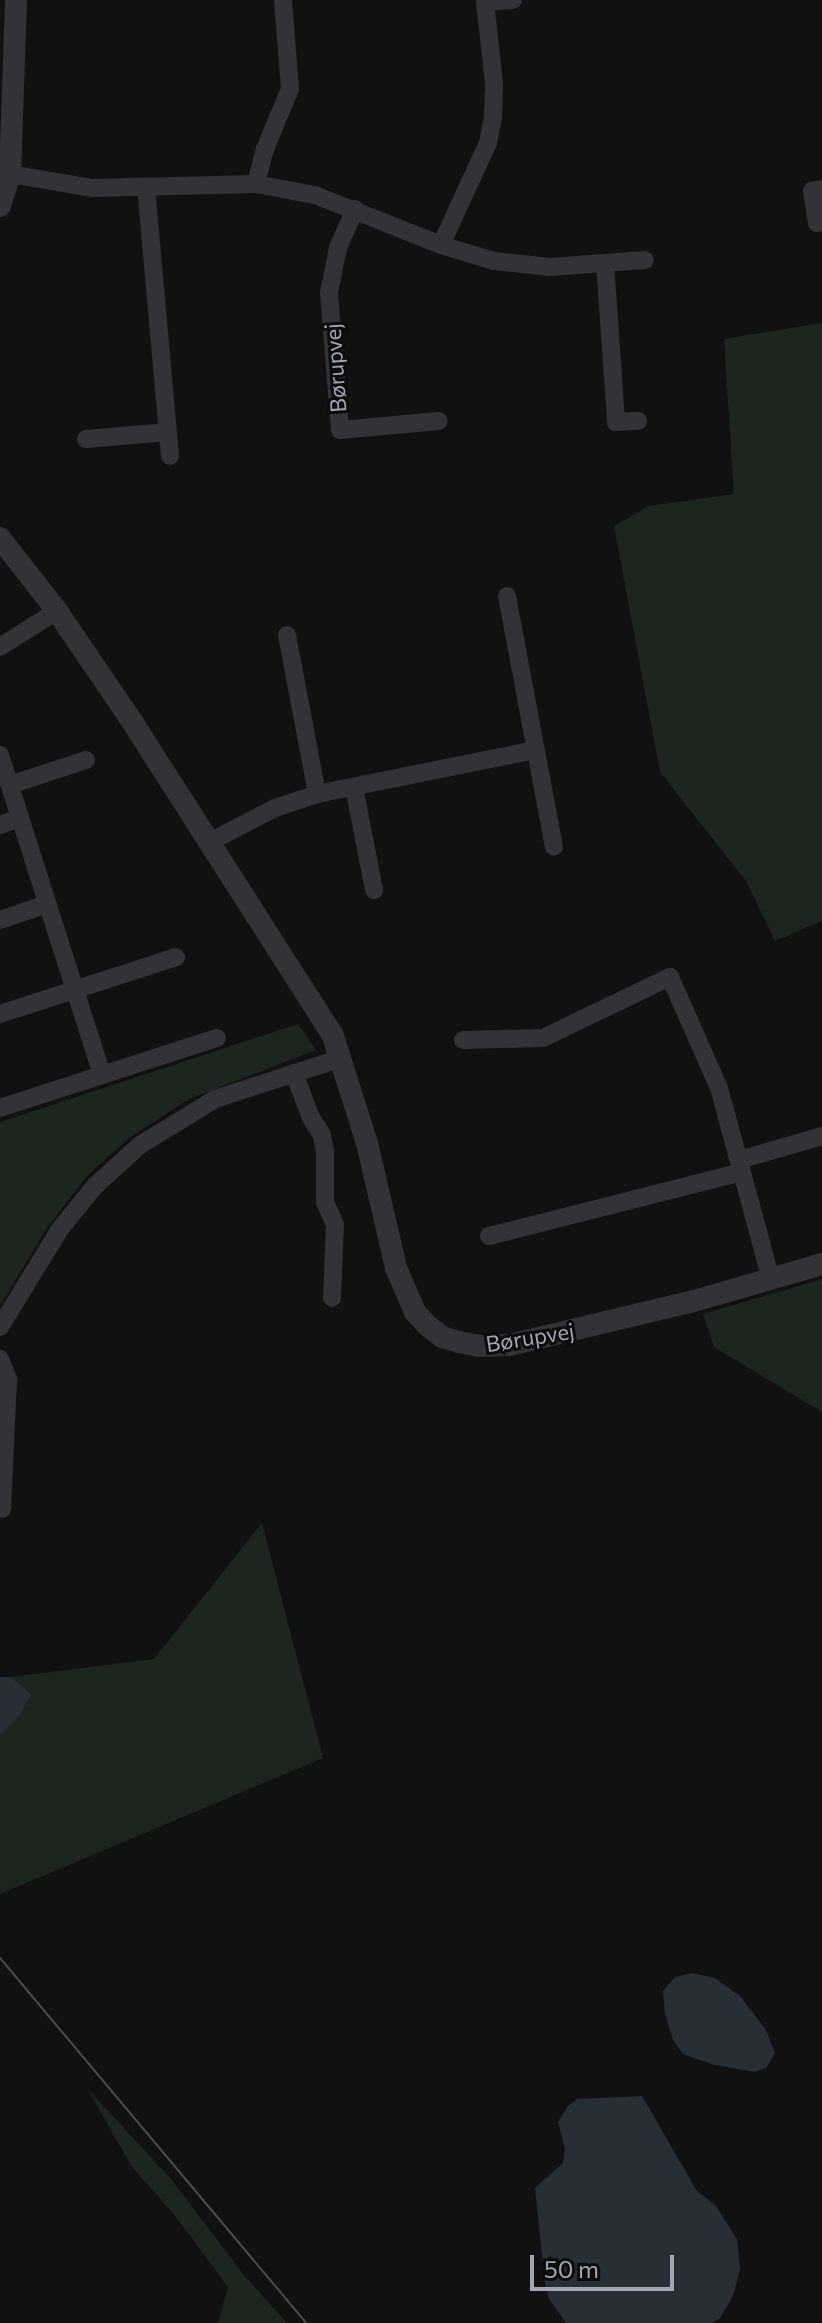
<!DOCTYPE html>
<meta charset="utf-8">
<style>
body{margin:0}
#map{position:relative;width:822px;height:2323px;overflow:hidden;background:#111112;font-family:Commissioner,sans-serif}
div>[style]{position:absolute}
.green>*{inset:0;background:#1d251f}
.water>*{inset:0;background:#272e36}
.minor>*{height:18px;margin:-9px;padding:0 9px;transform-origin:9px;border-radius:9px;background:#323237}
.tertiary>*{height:22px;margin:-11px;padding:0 11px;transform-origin:11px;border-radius:11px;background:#323237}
.tram>*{height:2px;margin:-1px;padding:0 1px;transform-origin:1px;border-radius:1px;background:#4b4c52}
span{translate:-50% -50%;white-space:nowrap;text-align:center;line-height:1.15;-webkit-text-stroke:6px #0c0c0d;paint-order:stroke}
.street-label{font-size:22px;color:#a2a5b3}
.scale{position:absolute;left:530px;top:2255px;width:144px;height:36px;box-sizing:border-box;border:4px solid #a2a5b3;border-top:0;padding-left:10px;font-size:24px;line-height:28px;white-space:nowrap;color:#a2a5b3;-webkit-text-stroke:6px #0c0c0d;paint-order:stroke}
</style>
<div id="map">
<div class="green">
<div style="clip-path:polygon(822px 323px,822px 921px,775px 941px,746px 881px,660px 772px,614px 526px,649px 506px,734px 494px,724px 339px)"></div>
<div style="clip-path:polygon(298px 1024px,316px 1050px,189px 1099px,129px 1138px,88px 1175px,47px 1228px,0 1306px,0 1122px)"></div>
<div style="clip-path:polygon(822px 1279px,822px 1412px,714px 1347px,703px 1314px)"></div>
<div style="clip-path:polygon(262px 1523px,323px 1758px,0 1894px,0 1735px,20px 1715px,30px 1695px,11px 1677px,154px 1659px)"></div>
<div style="clip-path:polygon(87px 2088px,171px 2179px,243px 2274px,287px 2323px,218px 2323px,228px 2287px,173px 2213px,132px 2167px)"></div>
</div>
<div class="water">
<div style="clip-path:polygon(0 1677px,11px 1677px,31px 1694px,20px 1715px,0 1735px)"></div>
<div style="clip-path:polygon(692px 1973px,715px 1978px,740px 1996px,766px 2030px,775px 2053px,766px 2068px,755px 2072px,715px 2065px,683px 2054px,673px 2040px,665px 2014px,663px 1991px,675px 1977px)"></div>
<div style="clip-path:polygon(642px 2096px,697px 2191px,716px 2206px,737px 2239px,740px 2269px,733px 2296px,720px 2318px,712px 2323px,566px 2323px,549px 2299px,545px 2284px,535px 2188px,563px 2163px,565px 2149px,558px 2122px,568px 2106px,577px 2099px)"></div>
</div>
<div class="minor">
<div style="left:10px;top:174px;width:84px;rotate:9.6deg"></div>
<div style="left:93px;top:188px;width:163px;rotate:-1.4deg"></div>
<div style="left:256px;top:184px;width:60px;rotate:10.6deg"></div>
<div style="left:315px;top:195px;width:136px;rotate:21.6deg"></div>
<div style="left:441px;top:245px;width:55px;rotate:16.8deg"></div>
<div style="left:494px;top:261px;width:56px;rotate:6.1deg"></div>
<div style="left:550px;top:267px;width:95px;rotate:-4.2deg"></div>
<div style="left:256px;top:184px;width:36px;rotate:-76deg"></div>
<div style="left:265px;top:149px;width:65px;rotate:-67.4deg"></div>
<div style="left:290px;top:89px;width:89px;rotate:-94.5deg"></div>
<div style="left:146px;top:187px;width:270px;rotate:84.9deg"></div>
<div style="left:822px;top:189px;width:10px;rotate:169deg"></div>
<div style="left:812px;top:191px;width:32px;rotate:81deg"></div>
<div style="left:817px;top:223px;width:5px;rotate:-11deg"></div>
<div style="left:355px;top:209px;width:43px;rotate:113.6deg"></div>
<div style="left:338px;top:248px;width:46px;rotate:101.3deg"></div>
<div style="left:329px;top:293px;width:137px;rotate:85.4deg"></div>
<div style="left:340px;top:430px;width:99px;rotate:-5.2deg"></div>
<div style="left:441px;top:245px;width:112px;rotate:-65.3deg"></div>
<div style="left:488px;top:143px;width:26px;rotate:-79deg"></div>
<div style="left:493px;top:117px;width:34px;rotate:-88deg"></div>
<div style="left:494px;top:83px;width:81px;rotate:-96.3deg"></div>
<div style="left:485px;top:2px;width:28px;rotate:-4deg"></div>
<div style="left:605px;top:263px;width:159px;rotate:86deg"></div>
<div style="left:616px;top:422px;width:22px;rotate:-3deg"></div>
<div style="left:86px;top:439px;width:82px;rotate:-4.9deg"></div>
<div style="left:507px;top:596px;width:255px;rotate:79.4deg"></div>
<div style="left:287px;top:635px;width:162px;rotate:79.3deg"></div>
<div style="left:0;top:647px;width:67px;rotate:-32.3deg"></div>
<div style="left:0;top:755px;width:336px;rotate:72.3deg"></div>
<div style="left:10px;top:785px;width:80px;rotate:-18.2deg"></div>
<div style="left:354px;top:787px;width:105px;rotate:79deg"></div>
<div style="left:0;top:825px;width:21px;rotate:-19deg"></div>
<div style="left:208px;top:843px;width:76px;rotate:-27.6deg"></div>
<div style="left:275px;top:808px;width:44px;rotate:-18.4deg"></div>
<div style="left:317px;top:794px;width:223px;rotate:-11.4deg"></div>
<div style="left:0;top:920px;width:50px;rotate:-18.8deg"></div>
<div style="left:0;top:1014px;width:185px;rotate:-17.9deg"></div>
<div style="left:463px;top:1040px;width:80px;rotate:-1.4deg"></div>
<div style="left:543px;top:1038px;width:141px;rotate:-25.7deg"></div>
<div style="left:670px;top:977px;width:121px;rotate:66.2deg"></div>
<div style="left:719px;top:1088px;width:199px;rotate:74.8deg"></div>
<div style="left:294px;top:1073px;width:48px;rotate:69.3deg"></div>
<div style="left:311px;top:1118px;width:20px;rotate:57deg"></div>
<div style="left:322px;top:1135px;width:17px;rotate:80deg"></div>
<div style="left:325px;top:1152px;width:50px;rotate:90deg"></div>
<div style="left:325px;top:1202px;width:24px;rotate:66deg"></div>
<div style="left:335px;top:1224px;width:74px;rotate:92.3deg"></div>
<div style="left:0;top:1108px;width:228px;rotate:-17.9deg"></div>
<div style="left:739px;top:1160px;width:86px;rotate:-16.1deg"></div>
<div style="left:489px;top:1236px;width:261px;rotate:-14.2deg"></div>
<div style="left:0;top:1327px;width:115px;rotate:-58.5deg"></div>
<div style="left:60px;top:1229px;width:55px;rotate:-50.9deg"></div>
<div style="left:95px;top:1186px;width:61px;rotate:-42.3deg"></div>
<div style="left:140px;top:1145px;width:88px;rotate:-31.5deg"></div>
<div style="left:215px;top:1099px;width:133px;rotate:-17.9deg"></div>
<div style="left:0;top:1359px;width:22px;rotate:68deg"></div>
<div style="left:8px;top:1379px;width:130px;rotate:92.6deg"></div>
</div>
<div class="tertiary">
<div style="left:0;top:206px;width:34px;rotate:-73deg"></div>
<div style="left:10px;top:174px;width:174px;rotate:-88deg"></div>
<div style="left:0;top:538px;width:93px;rotate:52deg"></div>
<div style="left:57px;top:611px;width:135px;rotate:55.8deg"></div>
<div style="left:133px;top:723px;width:371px;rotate:57.4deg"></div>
<div style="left:333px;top:1036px;width:112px;rotate:72.4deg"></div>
<div style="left:367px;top:1143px;width:128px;rotate:76.9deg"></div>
<div style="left:396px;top:1268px;width:48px;rotate:66.6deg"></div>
<div style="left:415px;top:1312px;width:19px;rotate:47deg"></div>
<div style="left:428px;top:1326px;width:18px;rotate:38deg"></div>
<div style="left:442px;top:1337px;width:18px;rotate:16deg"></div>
<div style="left:459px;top:1342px;width:20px;rotate:11deg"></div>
<div style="left:479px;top:1346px;width:30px;rotate:-2deg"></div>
<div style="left:509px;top:1345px;width:190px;rotate:-13.4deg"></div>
<div style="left:694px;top:1301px;width:133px;rotate:-16.1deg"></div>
</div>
<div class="tram">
<div style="left:0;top:1958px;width:476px;rotate:50deg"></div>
</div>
<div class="street-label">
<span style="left:335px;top:368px;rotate:-94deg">Børupvej</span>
<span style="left:530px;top:1337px;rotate:-9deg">Børupvej</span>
</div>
<div class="scale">50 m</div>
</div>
